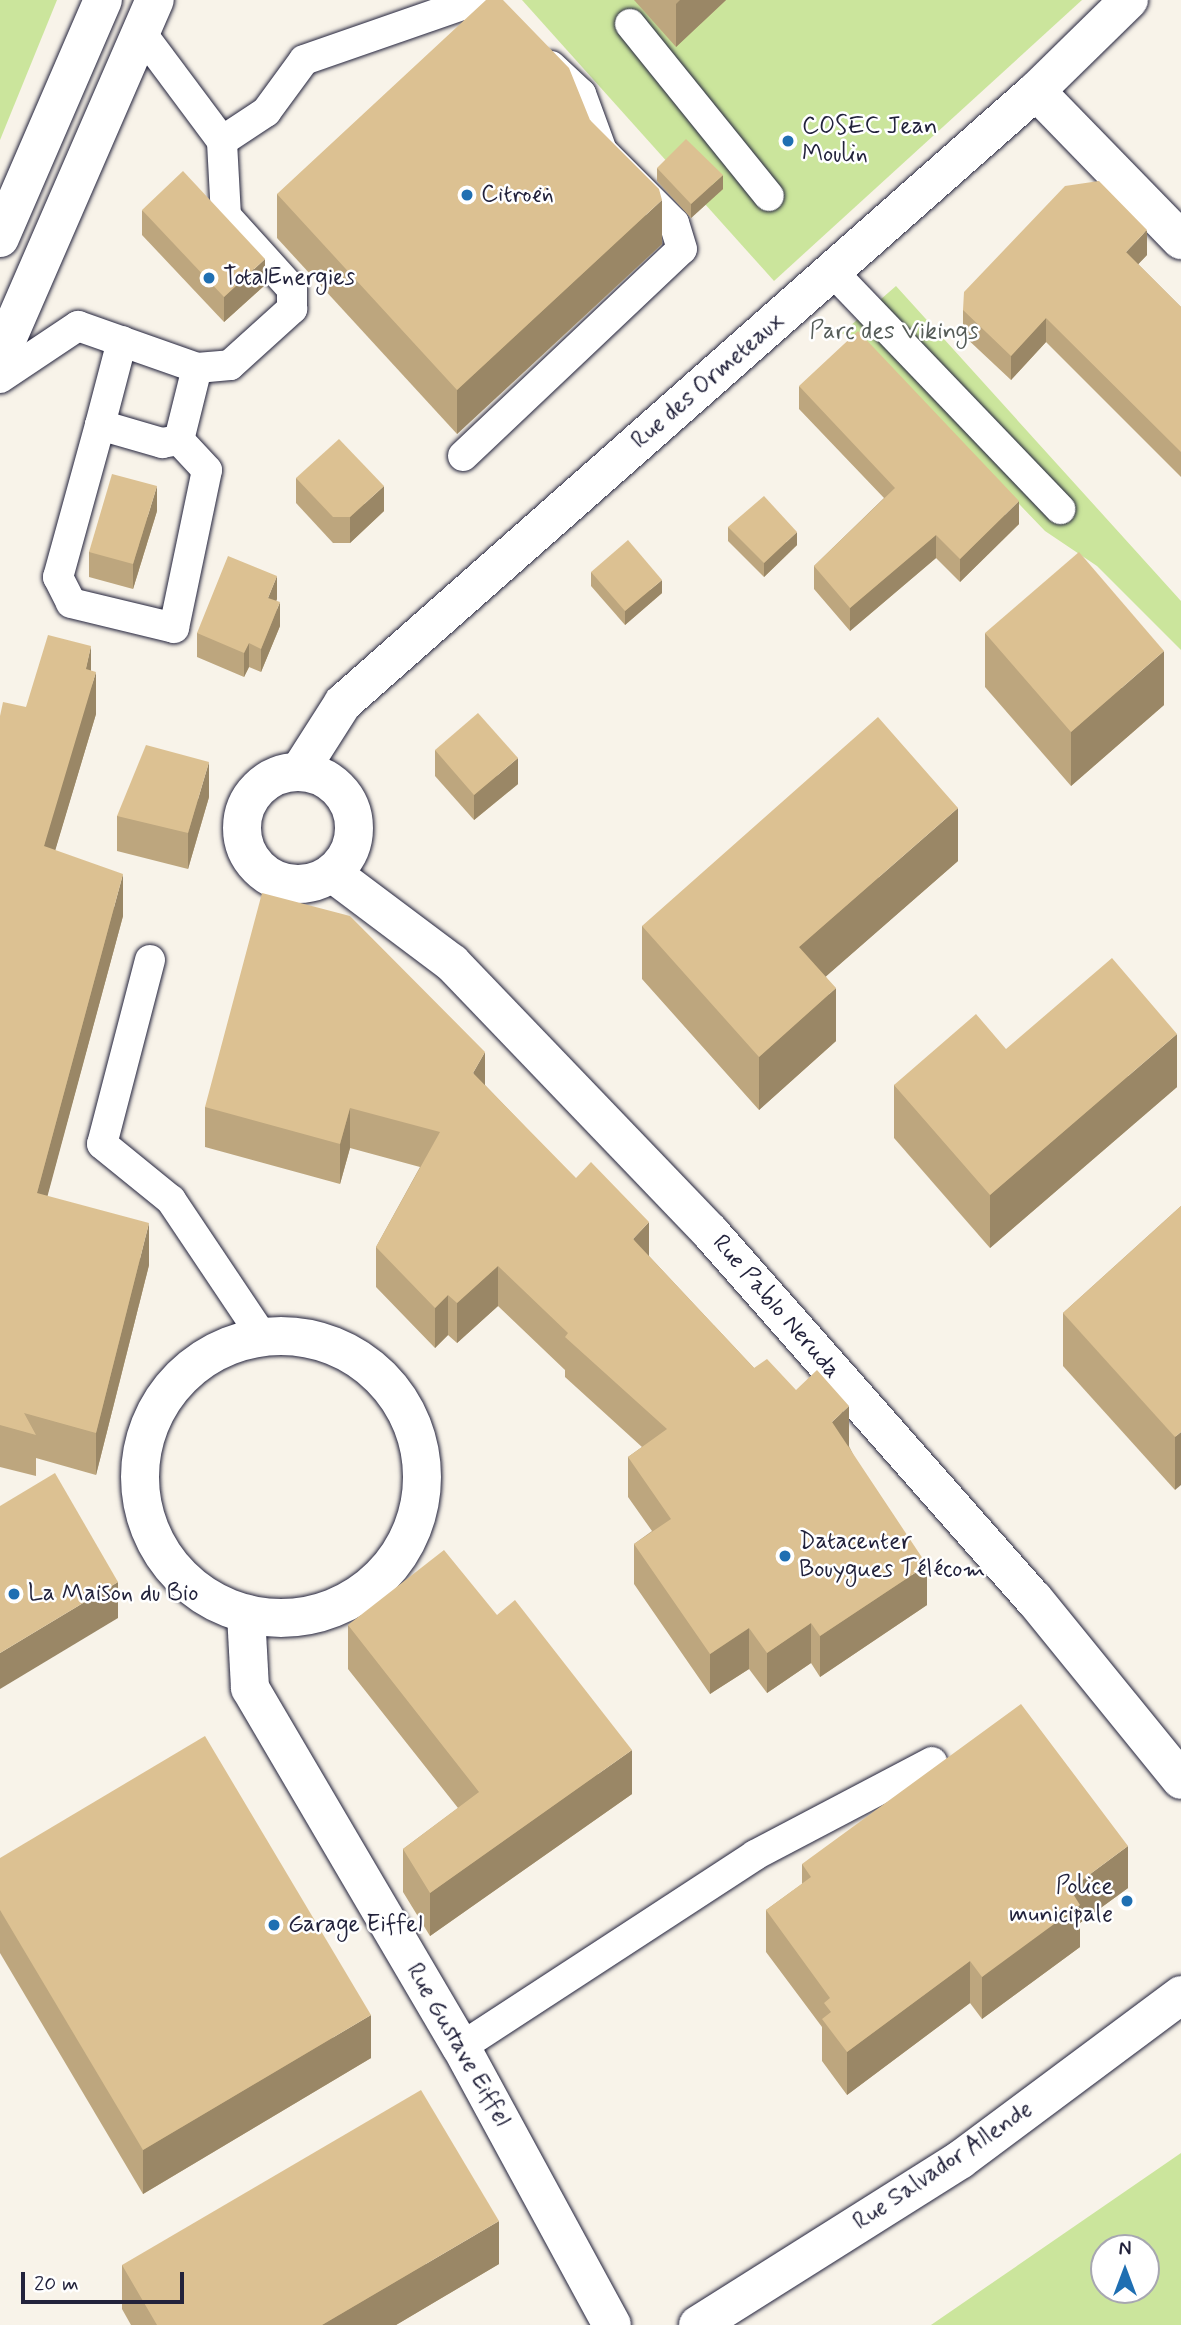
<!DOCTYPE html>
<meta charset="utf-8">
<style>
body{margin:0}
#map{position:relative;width:1181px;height:2325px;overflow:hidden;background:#f8f3e9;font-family:Mynerve,sans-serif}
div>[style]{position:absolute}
.green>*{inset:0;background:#cbe59c}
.roads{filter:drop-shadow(0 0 2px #22223b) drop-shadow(0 0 2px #22223b)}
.service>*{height:30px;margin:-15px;padding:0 15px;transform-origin:15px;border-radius:15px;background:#fff}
.minor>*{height:38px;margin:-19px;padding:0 19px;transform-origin:19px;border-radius:19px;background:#fff}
.minor>.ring{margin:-19px;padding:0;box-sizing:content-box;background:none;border:38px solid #fff;border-radius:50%}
.secondary>*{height:38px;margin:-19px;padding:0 19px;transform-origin:19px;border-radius:19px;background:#fff}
.wall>*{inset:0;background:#bda67e}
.shaded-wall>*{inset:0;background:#9a8766}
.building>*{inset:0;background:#dcc192}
.dots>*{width:19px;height:19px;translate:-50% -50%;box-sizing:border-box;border:4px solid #fff;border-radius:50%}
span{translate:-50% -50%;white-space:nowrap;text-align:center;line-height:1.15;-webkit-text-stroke:5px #fff;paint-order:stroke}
.poi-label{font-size:24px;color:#22223b}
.left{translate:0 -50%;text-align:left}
.right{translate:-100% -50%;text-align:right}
.park-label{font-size:24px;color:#555c58}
.street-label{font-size:24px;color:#22223b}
.north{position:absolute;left:1090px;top:2234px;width:70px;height:70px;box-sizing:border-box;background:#fff;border:2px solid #a7a7b1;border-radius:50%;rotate:0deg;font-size:19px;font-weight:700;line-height:28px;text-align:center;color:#22223b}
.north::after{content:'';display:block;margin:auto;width:24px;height:32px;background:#1f6fb2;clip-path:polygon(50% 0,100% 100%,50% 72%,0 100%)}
.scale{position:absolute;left:21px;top:2272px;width:163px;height:32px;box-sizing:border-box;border:4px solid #22223b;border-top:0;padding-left:9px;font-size:21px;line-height:24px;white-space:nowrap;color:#22223b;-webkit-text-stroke:5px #fff;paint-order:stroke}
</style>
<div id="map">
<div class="green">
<div style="clip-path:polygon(0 0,57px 0,0 140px)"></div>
<div style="clip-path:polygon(522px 0,1082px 0,774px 281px)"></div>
<div style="clip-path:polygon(896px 286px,1181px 601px,1181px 650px,1097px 566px,1045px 531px,895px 375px,842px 333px)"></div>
<div style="clip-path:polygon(evenodd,1181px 2153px,1181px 2325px,931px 2325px,1181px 2153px,1104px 2248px,1146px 2248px,1146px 2290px,1104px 2290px,1104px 2248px)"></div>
</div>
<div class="roads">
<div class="service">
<div style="left:630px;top:24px;width:221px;rotate:51.1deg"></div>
<div style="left:222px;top:141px;width:53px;rotate:-33.4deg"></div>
<div style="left:266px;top:112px;width:64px;rotate:-53.8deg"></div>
<div style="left:304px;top:60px;width:182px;rotate:-19.2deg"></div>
<div style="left:832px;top:271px;width:330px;rotate:46.2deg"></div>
<div style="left:122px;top:341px;width:87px;rotate:104.7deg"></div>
<div style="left:100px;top:425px;width:65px;rotate:16.2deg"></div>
<div style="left:162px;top:443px;width:17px;rotate:-10deg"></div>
<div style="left:179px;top:440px;width:74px;rotate:-76deg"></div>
<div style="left:0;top:378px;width:94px;rotate:-33.7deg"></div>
<div style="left:78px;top:326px;width:126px;rotate:19.4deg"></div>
<div style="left:197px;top:368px;width:33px;rotate:-5deg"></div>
<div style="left:230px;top:365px;width:84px;rotate:-42.1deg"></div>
<div style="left:292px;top:309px;width:20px;rotate:-90deg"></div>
<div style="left:292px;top:289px;width:98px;rotate:-132.1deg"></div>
<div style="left:226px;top:216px;width:75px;rotate:-93.1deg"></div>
<div style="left:222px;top:141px;width:137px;rotate:-126.7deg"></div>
<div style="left:100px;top:425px;width:158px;rotate:105.4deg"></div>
<div style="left:58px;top:577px;width:29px;rotate:63deg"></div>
<div style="left:71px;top:603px;width:106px;rotate:13.6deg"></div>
<div style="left:174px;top:628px;width:161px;rotate:-78.2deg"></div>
<div style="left:207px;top:470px;width:41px;rotate:-133deg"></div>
<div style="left:463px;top:456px;width:301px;rotate:-43.4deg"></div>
<div style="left:682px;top:249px;width:27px;rotate:-107deg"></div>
<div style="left:674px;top:223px;width:102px;rotate:-135deg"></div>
<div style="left:602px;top:151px;width:61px;rotate:-110.2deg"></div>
<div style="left:581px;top:94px;width:41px;rotate:-137deg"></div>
<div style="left:150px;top:960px;width:190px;rotate:104.6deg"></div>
<div style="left:102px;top:1144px;width:89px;rotate:39.1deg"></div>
<div style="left:171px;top:1200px;width:164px;rotate:56.2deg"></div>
<div style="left:461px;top:2047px;width:351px;rotate:-33.1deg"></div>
<div style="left:755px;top:1855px;width:200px;rotate:-27.7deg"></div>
</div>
<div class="minor">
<div style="left:1036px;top:91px;width:208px;rotate:45.8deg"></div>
<div style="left:299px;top:772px;width:82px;rotate:-57.5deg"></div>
<div style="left:343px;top:703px;width:925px;rotate:-41.45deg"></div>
<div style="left:1036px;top:91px;width:130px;rotate:-44.4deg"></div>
<div class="ring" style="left:242px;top:772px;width:74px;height:74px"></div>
<div style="left:332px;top:873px;width:150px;rotate:36.9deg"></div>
<div style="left:452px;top:963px;width:373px;rotate:46.2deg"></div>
<div style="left:710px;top:1232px;width:490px;rotate:48.6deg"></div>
<div style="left:1034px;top:1599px;width:233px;rotate:50.9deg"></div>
<div class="ring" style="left:140px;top:1336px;width:244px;height:244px"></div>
<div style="left:246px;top:1614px;width:74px;rotate:86.9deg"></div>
<div style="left:250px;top:1688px;width:416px;rotate:59.6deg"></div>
<div style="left:461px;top:2047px;width:316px;rotate:61.5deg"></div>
<div style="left:698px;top:2325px;width:310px;rotate:-32.2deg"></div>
<div style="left:960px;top:2160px;width:276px;rotate:-36.7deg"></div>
</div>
<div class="secondary">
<div style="left:0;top:238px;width:259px;rotate:-66.6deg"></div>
<div style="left:0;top:356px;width:388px;rotate:-66.5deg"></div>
</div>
</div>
<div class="wall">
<div style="clip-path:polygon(634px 0,726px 0,676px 47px)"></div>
<div style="clip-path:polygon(590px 120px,662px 244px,457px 434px,277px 238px,277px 194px)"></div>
<div style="clip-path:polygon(657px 168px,723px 189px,691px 218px,657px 181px)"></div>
<div style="clip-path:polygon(142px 210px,265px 285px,224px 322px,142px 235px)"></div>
<div style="clip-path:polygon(1147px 255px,1138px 264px,1181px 307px,1181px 477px,1046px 342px,1011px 380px,963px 335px,963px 310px)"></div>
<div style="clip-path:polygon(799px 386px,1019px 524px,960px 582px,936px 558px,850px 631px,814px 589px,814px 566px,884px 498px,799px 409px)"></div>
<div style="clip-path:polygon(296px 478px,384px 511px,350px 543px,333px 543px,296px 503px)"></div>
<div style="clip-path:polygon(157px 511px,133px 589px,89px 577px,89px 552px)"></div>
<div style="clip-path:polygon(728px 527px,797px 545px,764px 577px,728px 541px)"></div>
<div style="clip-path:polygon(591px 572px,662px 593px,625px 625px,591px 586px)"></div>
<div style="clip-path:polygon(277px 599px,276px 601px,280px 626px,261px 672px,249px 667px,244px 677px,197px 657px,197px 633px)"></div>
<div style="clip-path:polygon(985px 633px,1164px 705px,1071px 786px,985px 687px)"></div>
<div style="clip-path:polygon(91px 671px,96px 714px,55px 850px,123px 916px,47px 1196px,149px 1265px,96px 1475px,36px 1458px,36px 1476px,0 1467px,0 716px,26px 707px)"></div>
<div style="clip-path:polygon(435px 750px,518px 784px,474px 820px,435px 776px)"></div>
<div style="clip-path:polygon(209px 797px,188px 869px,117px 851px,117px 816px)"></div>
<div style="clip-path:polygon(958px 861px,826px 976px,836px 1041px,759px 1110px,642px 979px,642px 926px)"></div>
<div style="clip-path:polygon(1006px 1049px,1177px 1087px,990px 1248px,894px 1138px,894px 1085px)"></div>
<div style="clip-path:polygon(485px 1085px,649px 1256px,754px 1368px,849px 1446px,927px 1605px,820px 1677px,811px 1663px,767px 1693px,749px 1669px,710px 1694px,634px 1584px,634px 1544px,652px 1531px,628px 1497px,628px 1457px,642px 1447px,565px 1377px,565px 1370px,498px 1306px,457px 1343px,448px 1335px,435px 1348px,376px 1287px,376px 1247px,420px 1167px,350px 1148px,340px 1184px,205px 1147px,205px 1107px)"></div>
<div style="clip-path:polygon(1181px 1206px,1175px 1490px,1063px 1366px,1063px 1313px)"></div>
<div style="clip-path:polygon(348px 1625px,632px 1794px,430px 1936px,403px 1892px,403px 1849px,458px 1808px,348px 1669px)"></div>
<div style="clip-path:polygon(0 1858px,371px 2058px,143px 2194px,0 1953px)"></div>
<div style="clip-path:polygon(802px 1864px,1128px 1888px,1080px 1923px,1080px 1947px,982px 2019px,970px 2003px,847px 2095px,822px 2061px,822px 2027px,766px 1952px,766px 1910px,802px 1884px)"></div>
<div style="clip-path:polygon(499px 2264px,396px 2325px,131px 2325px,122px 2309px,122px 2265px)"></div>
</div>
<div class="shaded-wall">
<div style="clip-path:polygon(680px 0,726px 0,676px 47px,676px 4px)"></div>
<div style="clip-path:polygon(723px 175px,723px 189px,691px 218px,691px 204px)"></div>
<div style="clip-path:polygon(662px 200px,662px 244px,457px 434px,457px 390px)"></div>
<div style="clip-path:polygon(1147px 230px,1147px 255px,1126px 277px,1126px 252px)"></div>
<div style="clip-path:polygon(265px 259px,265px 285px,224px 322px,224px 297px)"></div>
<div style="clip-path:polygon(1046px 318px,1046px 342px,1011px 380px,1011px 356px)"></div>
<div style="clip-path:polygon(157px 486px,157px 511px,133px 589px,133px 564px)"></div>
<div style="clip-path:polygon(384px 486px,384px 511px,350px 543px,350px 517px)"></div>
<div style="clip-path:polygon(1019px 501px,1019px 524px,960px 582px,960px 559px)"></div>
<div style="clip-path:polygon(797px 532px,797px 545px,764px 577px,764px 563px)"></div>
<div style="clip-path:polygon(936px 535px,936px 558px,850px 631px,850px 608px)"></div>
<div style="clip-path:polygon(277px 576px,277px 599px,268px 621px,268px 598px)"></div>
<div style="clip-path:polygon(662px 580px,662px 593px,625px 625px,625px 611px)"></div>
<div style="clip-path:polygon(280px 602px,280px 626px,261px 672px,261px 649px)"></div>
<div style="clip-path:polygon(249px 643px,249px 667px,244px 677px,244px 653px)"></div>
<div style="clip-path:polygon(91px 646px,91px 688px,96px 672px,96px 714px,44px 888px,44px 846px)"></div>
<div style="clip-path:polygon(1164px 651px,1164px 705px,1071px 786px,1071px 732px)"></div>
<div style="clip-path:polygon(518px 758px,518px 784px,474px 820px,474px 795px)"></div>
<div style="clip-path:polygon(209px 762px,209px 797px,188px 869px,188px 833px)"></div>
<div style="clip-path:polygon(958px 808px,958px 861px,799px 1000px,799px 947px)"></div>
<div style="clip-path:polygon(123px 874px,123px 916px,37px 1235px,37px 1193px)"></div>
<div style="clip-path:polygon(836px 988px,836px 1041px,759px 1110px,759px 1057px)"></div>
<div style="clip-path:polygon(1177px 1034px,1177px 1087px,990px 1248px,990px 1195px)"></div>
<div style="clip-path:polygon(485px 1052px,485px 1093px,473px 1073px)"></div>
<div style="clip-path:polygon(350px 1108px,350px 1148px,340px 1184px,340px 1144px)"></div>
<div style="clip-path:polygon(649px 1222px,649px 1262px,633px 1239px)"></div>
<div style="clip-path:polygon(149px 1223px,149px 1265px,96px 1475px,96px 1433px)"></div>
<div style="clip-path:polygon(498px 1266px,498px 1306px,457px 1343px,457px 1303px)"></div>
<div style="clip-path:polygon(448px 1295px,448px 1335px,435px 1348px,435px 1308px)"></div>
<div style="clip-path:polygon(849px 1406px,849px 1446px,832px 1462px,832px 1422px)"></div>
<div style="clip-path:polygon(1181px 1432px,1181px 1485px,1175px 1490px,1175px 1437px)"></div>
<div style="clip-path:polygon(927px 1565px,927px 1605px,820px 1677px,820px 1636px)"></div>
<div style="clip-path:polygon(118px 1582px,118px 1618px,0 1689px,0 1653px)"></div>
<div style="clip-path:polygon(811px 1623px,811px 1663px,767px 1693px,767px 1653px)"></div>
<div style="clip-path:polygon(749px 1628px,749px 1669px,710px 1694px,710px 1654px)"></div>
<div style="clip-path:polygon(632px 1750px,632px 1794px,430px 1936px,430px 1893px)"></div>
<div style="clip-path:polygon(1128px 1846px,1128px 1888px,1080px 1923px,1080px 1947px,982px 2019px,982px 1977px,1070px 1889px)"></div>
<div style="clip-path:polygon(970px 1961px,970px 2003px,847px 2095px,847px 2052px)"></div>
<div style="clip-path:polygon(371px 2015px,371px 2058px,143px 2194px,143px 2150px)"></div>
<div style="clip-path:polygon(499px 2221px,499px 2264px,396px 2325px,322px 2325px)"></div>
</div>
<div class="building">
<div style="clip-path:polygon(486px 0,503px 0,569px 68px,590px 120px,659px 189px,662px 200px,457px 390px,277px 194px)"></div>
<div style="clip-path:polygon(686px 139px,723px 175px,691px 204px,657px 168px)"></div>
<div style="clip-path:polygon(183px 171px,265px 259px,224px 297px,142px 210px)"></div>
<div style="clip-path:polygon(1099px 181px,1147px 230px,1126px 252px,1181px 307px,1181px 452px,1046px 318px,1011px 356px,963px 310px,964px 292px,1065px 186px)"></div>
<div style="clip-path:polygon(858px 331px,1019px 501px,960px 559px,936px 535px,850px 608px,814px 566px,895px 488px,799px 386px)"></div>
<div style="clip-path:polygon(339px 439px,384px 486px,350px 517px,333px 517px,296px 478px)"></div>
<div style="clip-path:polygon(112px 474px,157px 486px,133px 564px,89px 552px)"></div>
<div style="clip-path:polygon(764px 496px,797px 532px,764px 563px,728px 527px)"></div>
<div style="clip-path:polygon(628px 540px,662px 580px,625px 611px,591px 572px)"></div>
<div style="clip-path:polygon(1079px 552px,1164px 651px,1071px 732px,985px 633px)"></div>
<div style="clip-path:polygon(228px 556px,277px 576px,268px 598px,280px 602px,261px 649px,249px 643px,244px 653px,197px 633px)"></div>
<div style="clip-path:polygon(48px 635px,91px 646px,86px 669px,96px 672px,44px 846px,123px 874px,37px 1193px,149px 1223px,96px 1433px,24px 1413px,36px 1435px,0 1425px,0 716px,3px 702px,26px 707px)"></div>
<div style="clip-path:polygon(478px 713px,518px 758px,474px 795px,435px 750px)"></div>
<div style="clip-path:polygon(878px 717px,958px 808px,799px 947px,836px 988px,759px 1057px,642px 926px)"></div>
<div style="clip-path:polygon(146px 745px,209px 762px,188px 833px,117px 816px)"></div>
<div style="clip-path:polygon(262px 893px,350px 916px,485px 1052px,473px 1073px,576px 1178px,591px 1162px,649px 1222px,633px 1239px,754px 1368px,767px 1359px,796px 1390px,817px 1370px,849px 1406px,832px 1422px,927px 1565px,820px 1636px,811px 1623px,767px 1653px,749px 1628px,710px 1654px,634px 1544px,671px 1519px,628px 1457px,667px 1429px,565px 1337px,568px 1333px,498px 1266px,457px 1303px,448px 1295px,435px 1308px,376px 1247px,440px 1132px,350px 1108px,340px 1144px,205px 1107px)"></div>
<div style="clip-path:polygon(1112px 958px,1177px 1034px,990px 1195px,894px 1085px,976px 1014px,1006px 1049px)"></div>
<div style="clip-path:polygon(1181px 1206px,1181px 1432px,1175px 1437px,1063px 1313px)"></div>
<div style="clip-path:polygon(55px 1473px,118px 1582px,0 1653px,0 1506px)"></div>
<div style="clip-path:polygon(444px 1550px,497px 1615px,515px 1600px,632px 1750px,430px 1893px,403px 1849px,479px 1792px,348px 1625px)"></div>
<div style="clip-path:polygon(1021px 1704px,1128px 1846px,1070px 1889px,1080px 1905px,982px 1977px,970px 1961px,847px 2052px,822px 2019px,831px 2012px,824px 2003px,830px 1998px,766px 1910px,811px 1877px,802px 1864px)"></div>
<div style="clip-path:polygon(205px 1736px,371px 2015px,143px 2150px,0 1910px,0 1858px)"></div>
<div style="clip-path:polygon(421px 2090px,499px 2221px,322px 2325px,157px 2325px,122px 2265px)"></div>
</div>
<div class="dots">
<div style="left:788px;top:141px;background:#1f6fb2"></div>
<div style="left:467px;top:195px;background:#1f6fb2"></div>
<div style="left:209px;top:278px;background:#1f6fb2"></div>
<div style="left:785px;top:1556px;background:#1f6fb2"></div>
<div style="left:14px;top:1594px;background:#1f6fb2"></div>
<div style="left:1127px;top:1901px;background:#1f6fb2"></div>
<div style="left:274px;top:1925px;background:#1f6fb2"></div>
</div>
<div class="poi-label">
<span class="left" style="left:802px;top:141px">COSEC Jean<br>Moulin</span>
<span class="left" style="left:481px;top:195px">Citroën</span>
<span class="left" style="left:223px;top:278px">TotalEnergies</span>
<span class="left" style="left:799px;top:1556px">Datacenter<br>Bouygues Télécom</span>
<span class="left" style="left:28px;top:1594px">La Maison du Bio</span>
<span class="right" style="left:1113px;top:1901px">Police<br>municipale</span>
<span class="left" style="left:288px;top:1925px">Garage Eiffel</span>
</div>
<div class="park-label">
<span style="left:894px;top:332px">Parc des Vikings</span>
</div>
<div class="street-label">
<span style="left:708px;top:381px;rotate:-41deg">Rue des Ormeteaux</span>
<span style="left:776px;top:1307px;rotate:49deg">Rue Pablo Neruda</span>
<span style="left:458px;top:2045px;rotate:60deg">Rue Gustave Eiffel</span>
<span style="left:943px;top:2166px;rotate:-34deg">Rue Salvador Allende</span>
</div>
<div class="north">N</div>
<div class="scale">20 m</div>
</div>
